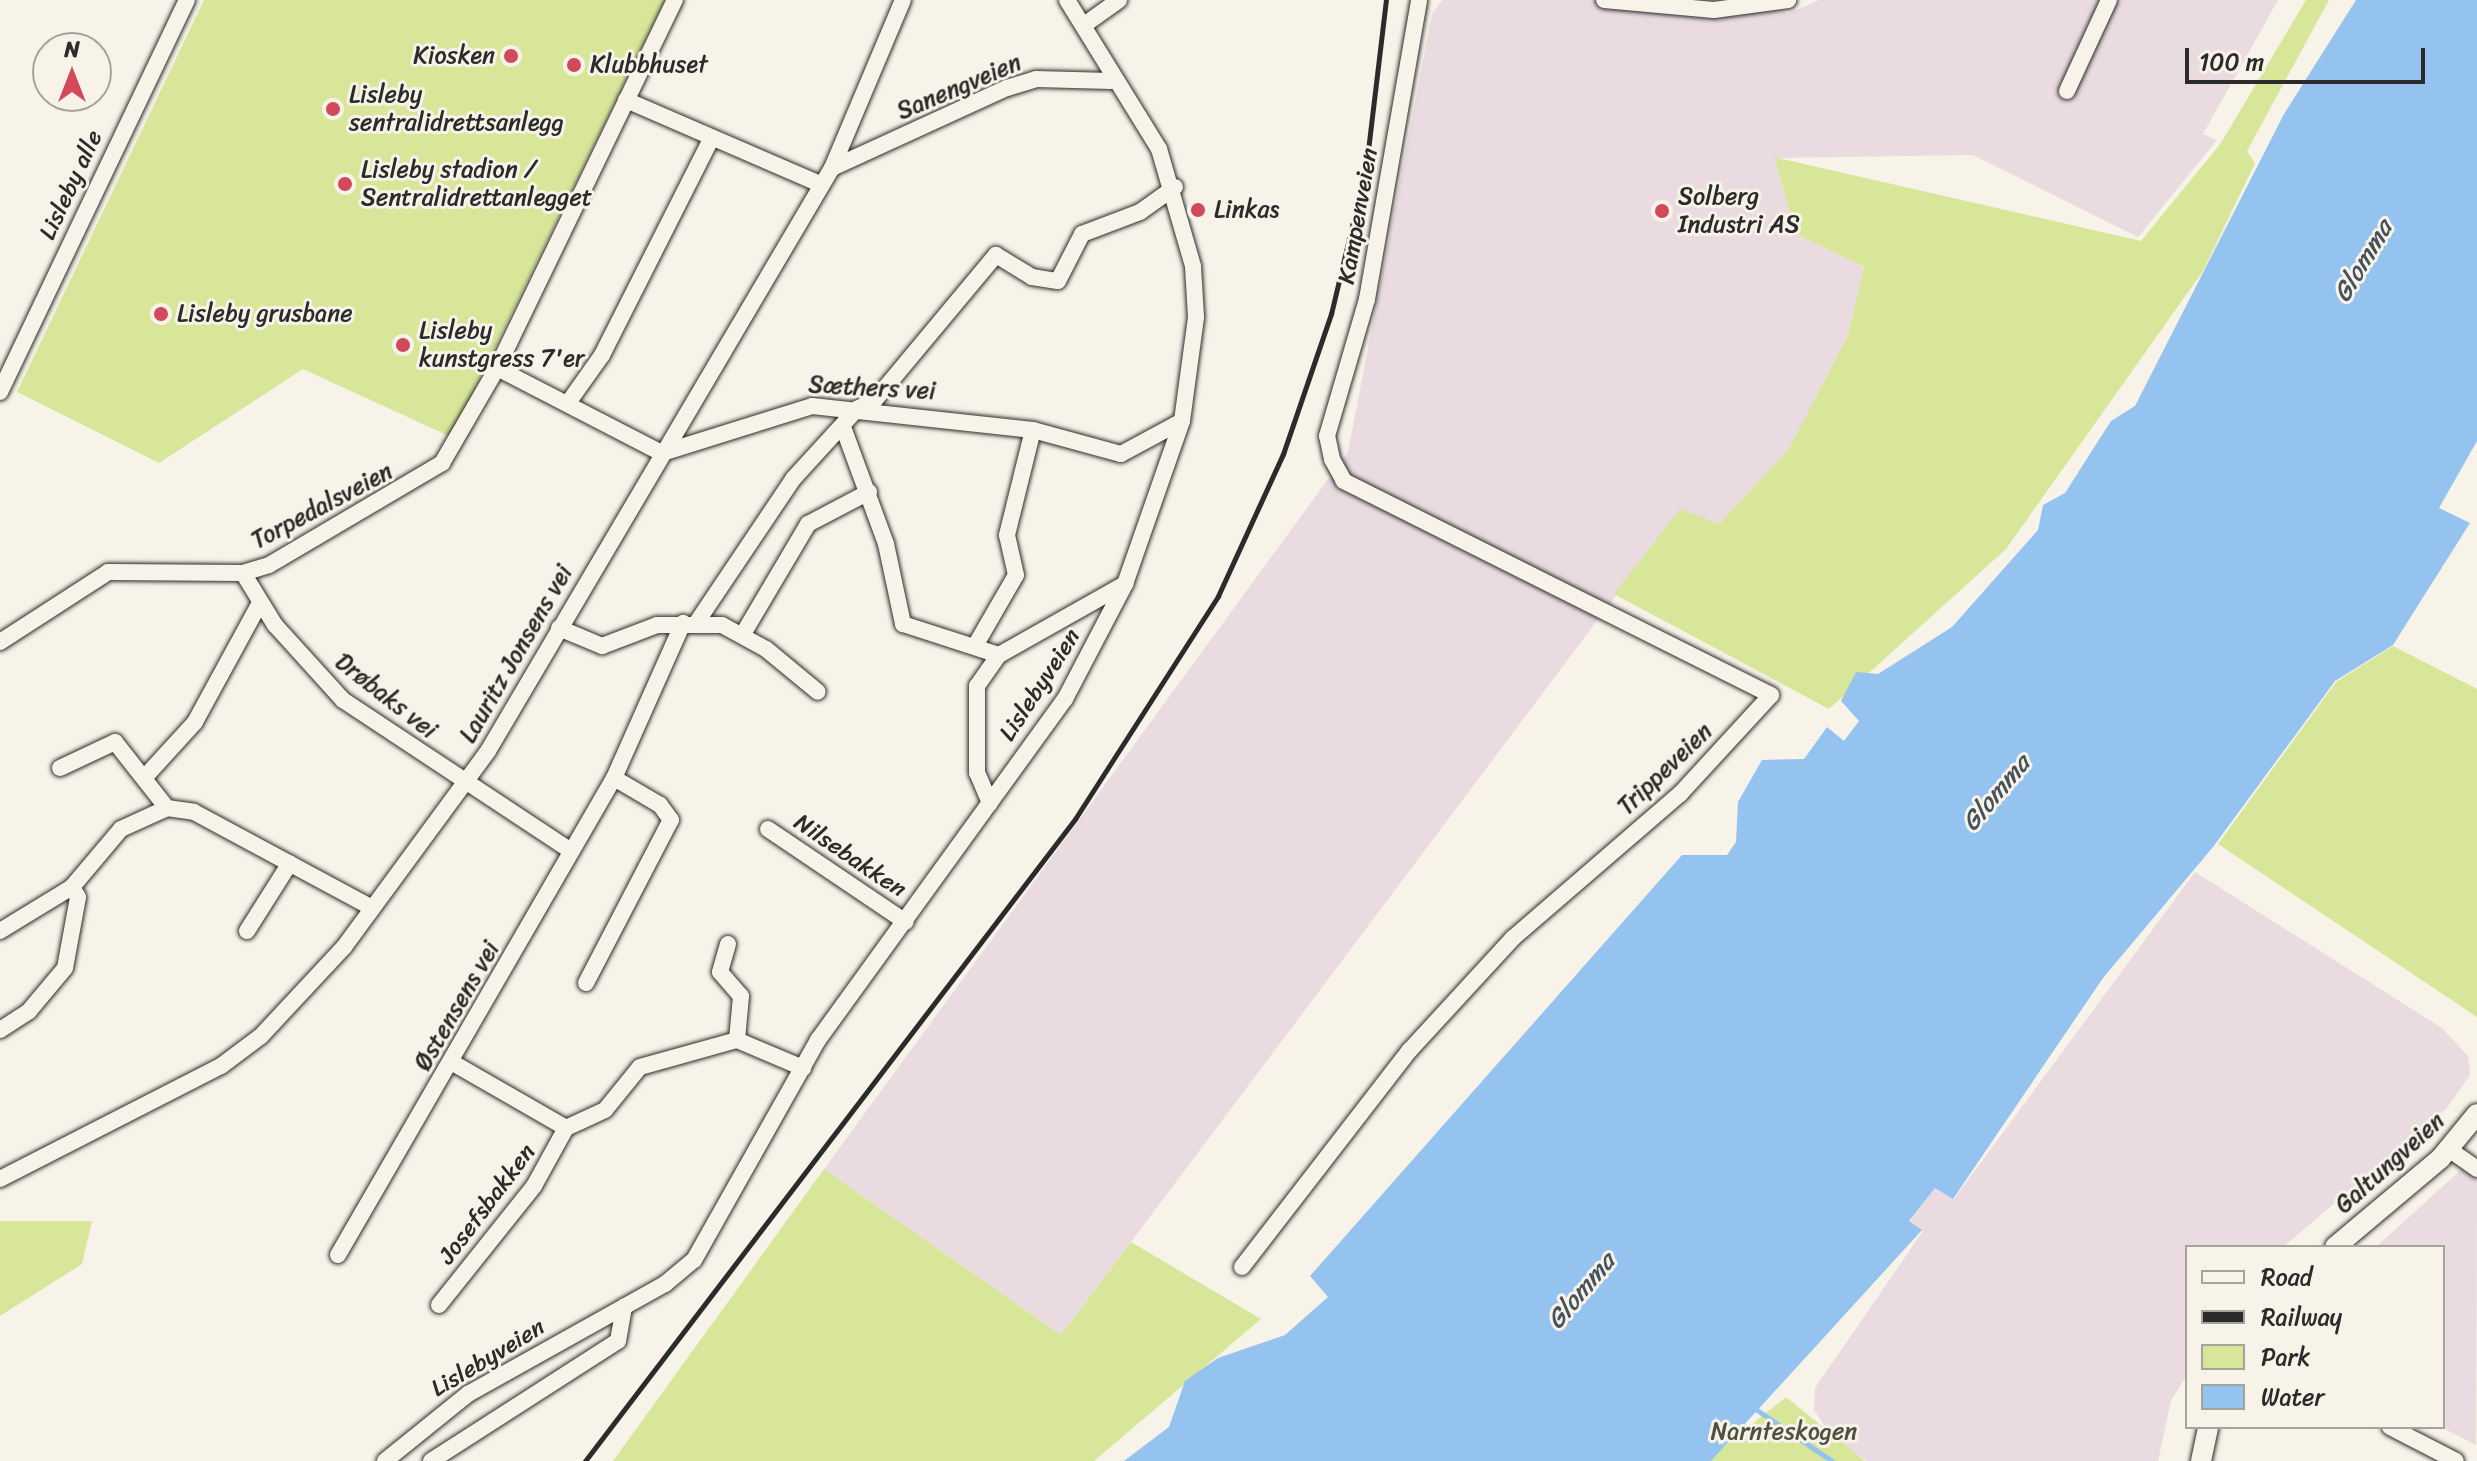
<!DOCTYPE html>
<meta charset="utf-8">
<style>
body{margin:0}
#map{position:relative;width:2477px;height:1461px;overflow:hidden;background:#f7f3e8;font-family:Sriracha,sans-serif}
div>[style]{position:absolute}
.built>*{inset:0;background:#e9dbe0}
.green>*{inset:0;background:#d8e69a}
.water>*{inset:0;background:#95c3f0}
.stream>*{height:5px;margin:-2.5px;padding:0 2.5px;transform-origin:2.5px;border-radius:2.5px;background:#95c3f0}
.roads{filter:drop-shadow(0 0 2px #2b2b2b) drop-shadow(0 0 2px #2b2b2b)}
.minor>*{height:16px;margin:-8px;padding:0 8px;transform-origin:8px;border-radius:8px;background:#f7f3e8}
.major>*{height:20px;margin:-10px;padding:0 10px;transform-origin:10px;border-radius:10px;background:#f7f3e8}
.rail>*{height:5px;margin:-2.5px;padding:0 2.5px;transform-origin:2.5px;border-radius:2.5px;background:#2b2b2b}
.dots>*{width:22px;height:22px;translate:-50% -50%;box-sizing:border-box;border:4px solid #f7f3e8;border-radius:50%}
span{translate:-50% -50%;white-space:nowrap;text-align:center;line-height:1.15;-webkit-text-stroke:6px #f7f3e8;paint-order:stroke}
.poi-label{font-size:24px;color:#2b2b2b}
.right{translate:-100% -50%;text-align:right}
.left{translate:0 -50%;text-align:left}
.street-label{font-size:24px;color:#2b2b2b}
.park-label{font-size:24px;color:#4e5041}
.water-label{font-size:26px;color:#46515c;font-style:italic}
.legend{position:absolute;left:2185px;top:1245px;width:260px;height:184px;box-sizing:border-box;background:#f7f3e8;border:2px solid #a5a39c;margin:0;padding:10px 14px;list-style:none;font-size:24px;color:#2b2b2b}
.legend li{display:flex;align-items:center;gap:16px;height:40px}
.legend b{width:40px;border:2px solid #a5a39c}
.north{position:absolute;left:32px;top:32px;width:80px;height:80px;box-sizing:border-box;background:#f7f3e8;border:2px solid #a5a39c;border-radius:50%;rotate:0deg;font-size:22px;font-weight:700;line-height:32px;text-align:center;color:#2b2b2b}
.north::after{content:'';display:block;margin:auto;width:28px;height:36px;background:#d1495b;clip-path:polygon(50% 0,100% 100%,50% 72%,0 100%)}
.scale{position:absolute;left:2185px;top:48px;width:240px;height:36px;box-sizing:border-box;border:4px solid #2b2b2b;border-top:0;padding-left:10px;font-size:24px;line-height:28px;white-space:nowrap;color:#2b2b2b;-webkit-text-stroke:6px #f7f3e8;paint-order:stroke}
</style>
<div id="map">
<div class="built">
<div style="clip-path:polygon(1442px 0,1761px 0,1787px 14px,1819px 0,2278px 0,2203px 134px,2217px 140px,2138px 237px,1973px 155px,1774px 158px,1796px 234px,1864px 267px,1848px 335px,1789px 449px,1719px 524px,1680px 510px,1061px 1335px,824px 1169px,1348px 452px,1432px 14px)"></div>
<div style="clip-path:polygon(2195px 872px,2442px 1028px,2468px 1056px,2470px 1075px,2447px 1108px,2283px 1247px,2187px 1247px,2187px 1375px,2171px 1400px,2158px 1461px,1867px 1461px,1832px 1438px,1814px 1410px,1815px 1388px,1923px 1231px,1909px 1222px,1935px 1188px,1954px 1199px)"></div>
<div style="clip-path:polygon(2463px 1168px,2477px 1176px,2476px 1445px,2441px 1427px,2443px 1247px,2376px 1247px)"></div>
</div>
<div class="green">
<div style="clip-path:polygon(204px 0,665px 0,451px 437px,303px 369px,159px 463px,17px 392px)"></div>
<div style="clip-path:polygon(2306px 0,2329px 0,2247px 151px,2255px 163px,2203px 271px,2006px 549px,1829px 709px,1614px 594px,1680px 509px,1719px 524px,1789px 449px,1848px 335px,1864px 267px,1796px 234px,1774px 157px,2141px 241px,2221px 143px)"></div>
<div style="clip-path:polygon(2393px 646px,2477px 689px,2477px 1017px,2218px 844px,2336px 682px)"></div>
<div style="clip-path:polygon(824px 1169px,1061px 1335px,1131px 1242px,1261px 1319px,1094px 1461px,613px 1461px)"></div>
<div style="clip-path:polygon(0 1221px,92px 1221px,82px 1264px,0 1316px)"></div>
<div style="clip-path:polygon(1786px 1397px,1865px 1461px,1706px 1461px)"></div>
</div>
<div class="water">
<div style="clip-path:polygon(2356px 0,2477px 0,2477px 441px,2439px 508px,2470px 523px,2393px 645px,2335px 681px,2213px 847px,2103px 978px,1953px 1199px,1935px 1188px,1909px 1221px,1922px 1230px,1711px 1461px,1124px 1461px,1169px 1427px,1185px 1381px,1218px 1358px,1285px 1335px,1328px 1297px,1310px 1276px,1682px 855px,1727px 855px,1736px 842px,1738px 802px,1762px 760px,1804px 759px,1827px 727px,1844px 741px,1859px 721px,1841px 701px,1856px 672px,1878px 674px,1952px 627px,2038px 530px,2043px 505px,2065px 493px,2111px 421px,2135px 406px,2284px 114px)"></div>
</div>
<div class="stream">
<div style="left:1754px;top:1408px;width:94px;rotate:34.2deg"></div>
</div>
<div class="roads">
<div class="minor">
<div style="left:1604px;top:0;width:110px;rotate:5.2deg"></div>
<div style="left:1714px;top:10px;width:75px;rotate:-7.7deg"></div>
<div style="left:1084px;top:25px;width:43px;rotate:-35.5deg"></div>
<div style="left:2067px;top:91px;width:100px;rotate:-65.2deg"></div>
<div style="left:626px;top:100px;width:211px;rotate:23.4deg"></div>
<div style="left:832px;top:168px;width:192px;rotate:-24.6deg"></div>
<div style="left:1007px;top:88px;width:30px;rotate:-17deg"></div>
<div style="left:1036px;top:79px;width:75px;rotate:1.5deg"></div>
<div style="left:497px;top:368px;width:186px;rotate:27.3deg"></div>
<div style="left:662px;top:453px;width:157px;rotate:-17.4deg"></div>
<div style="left:812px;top:406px;width:222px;rotate:6.2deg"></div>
<div style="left:1033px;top:430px;width:91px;rotate:15.3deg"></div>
<div style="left:1121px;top:454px;width:69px;rotate:-28.4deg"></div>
<div style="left:0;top:392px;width:434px;rotate:-64.5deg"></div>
<div style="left:568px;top:403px;width:59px;rotate:-54.7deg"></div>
<div style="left:602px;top:355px;width:242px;rotate:-63.2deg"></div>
<div style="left:843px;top:427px;width:125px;rotate:69.8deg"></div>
<div style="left:886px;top:544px;width:82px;rotate:78deg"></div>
<div style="left:903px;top:624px;width:101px;rotate:17.9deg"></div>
<div style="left:999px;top:655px;width:145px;rotate:-29.4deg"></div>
<div style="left:243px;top:573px;width:61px;rotate:58.4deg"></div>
<div style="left:275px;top:625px;width:101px;rotate:47.8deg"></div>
<div style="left:343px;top:700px;width:273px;rotate:33.5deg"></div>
<div style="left:697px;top:622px;width:172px;rotate:-56.1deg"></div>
<div style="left:793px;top:479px;width:95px;rotate:-47.6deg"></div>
<div style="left:857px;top:409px;width:20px;rotate:-27deg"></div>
<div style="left:875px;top:400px;width:189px;rotate:-50.2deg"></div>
<div style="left:996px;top:255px;width:42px;rotate:31.4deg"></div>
<div style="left:1032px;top:277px;width:26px;rotate:9deg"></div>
<div style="left:1058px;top:281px;width:53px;rotate:-62.9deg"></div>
<div style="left:1082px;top:234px;width:62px;rotate:-20.8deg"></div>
<div style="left:1140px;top:212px;width:43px;rotate:-35.5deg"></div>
<div style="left:559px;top:628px;width:47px;rotate:22.7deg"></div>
<div style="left:602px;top:646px;width:59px;rotate:-20.9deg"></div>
<div style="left:657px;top:625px;width:65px"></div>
<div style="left:722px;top:625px;width:50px;rotate:28.6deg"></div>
<div style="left:766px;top:649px;width:67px;rotate:39.6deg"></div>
<div style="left:743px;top:634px;width:128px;rotate:-59.4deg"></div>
<div style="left:808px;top:524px;width:69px;rotate:-27.7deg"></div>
<div style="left:0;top:642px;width:129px;rotate:-32.9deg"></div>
<div style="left:108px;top:572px;width:135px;rotate:0.4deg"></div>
<div style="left:243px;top:573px;width:27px;rotate:-17deg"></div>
<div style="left:269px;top:565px;width:201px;rotate:-30.5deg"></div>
<div style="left:442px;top:463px;width:110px;rotate:-59.9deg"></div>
<div style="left:497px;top:368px;width:409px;rotate:-64.2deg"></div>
<div style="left:975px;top:646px;width:82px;rotate:-60deg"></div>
<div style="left:1016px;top:575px;width:41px;rotate:-102.7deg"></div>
<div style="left:1007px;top:535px;width:108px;rotate:-76.1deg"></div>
<div style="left:60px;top:768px;width:61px;rotate:-25.3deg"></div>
<div style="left:115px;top:742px;width:84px;rotate:51.8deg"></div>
<div style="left:145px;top:777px;width:74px;rotate:-47.7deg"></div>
<div style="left:195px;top:722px;width:136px;rotate:-61.4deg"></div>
<div style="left:990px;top:803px;width:33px;rotate:-113deg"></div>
<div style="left:977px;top:773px;width:87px;rotate:-90deg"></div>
<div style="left:977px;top:686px;width:38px;rotate:-55deg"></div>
<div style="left:768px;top:829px;width:166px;rotate:34deg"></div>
<div style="left:0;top:931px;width:84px;rotate:-31.4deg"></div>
<div style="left:72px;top:887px;width:76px;rotate:-49.8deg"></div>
<div style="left:121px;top:829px;width:51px;rotate:-24.5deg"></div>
<div style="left:167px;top:808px;width:27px;rotate:8deg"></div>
<div style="left:194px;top:812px;width:202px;rotate:28.3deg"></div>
<div style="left:247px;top:931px;width:80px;rotate:-57.7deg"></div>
<div style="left:728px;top:944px;width:29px;rotate:106deg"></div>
<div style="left:720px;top:972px;width:32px;rotate:49deg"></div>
<div style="left:741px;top:996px;width:44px;rotate:95.2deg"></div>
<div style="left:586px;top:983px;width:184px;rotate:-62.5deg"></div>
<div style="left:671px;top:820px;width:19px;rotate:-126deg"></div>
<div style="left:660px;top:805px;width:53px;rotate:-149.6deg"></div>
<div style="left:0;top:1030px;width:35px;rotate:-33deg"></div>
<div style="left:29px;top:1011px;width:56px;rotate:-50.1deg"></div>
<div style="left:65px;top:968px;width:72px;rotate:-79.6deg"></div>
<div style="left:78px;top:897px;width:12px;rotate:-121deg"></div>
<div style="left:453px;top:1063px;width:130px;rotate:29.9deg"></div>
<div style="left:2450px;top:1150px;width:33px;rotate:35deg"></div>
<div style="left:0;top:1179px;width:248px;rotate:-27.1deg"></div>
<div style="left:221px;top:1066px;width:50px;rotate:-36.9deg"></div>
<div style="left:261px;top:1036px;width:122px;rotate:-47deg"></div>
<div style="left:344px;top:947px;width:243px;rotate:-53.7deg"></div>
<div style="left:488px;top:751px;width:677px;rotate:-59.46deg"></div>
<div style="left:832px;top:168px;width:182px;rotate:-67.1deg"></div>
<div style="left:338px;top:1255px;width:551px;rotate:-59.95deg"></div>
<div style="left:614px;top:778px;width:170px;rotate:-66deg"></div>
<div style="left:1242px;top:1267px;width:274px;rotate:-52.3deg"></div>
<div style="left:1410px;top:1050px;width:152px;rotate:-47.4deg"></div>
<div style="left:1513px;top:938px;width:221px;rotate:-40.8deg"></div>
<div style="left:1680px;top:794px;width:134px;rotate:-47.4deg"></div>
<div style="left:1771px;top:695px;width:478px;rotate:-153.4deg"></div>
<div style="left:1344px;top:481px;width:25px;rotate:-119deg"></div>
<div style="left:1332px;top:459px;width:24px;rotate:-102deg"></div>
<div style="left:1327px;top:436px;width:143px;rotate:-73.7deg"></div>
<div style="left:1367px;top:299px;width:303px;rotate:-80.1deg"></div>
<div style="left:439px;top:1305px;width:152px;rotate:-51.4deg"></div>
<div style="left:534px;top:1186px;width:66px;rotate:-61.1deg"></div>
<div style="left:566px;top:1128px;width:43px;rotate:-24.8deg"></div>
<div style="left:605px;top:1110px;width:55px;rotate:-50.9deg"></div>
<div style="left:640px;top:1067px;width:101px;rotate:-15.6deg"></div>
<div style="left:737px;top:1040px;width:72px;rotate:23deg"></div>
<div style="left:2390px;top:1427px;width:74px;rotate:27.3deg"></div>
<div style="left:385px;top:1461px;width:107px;rotate:-38.9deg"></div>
<div style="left:468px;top:1394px;width:226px;rotate:-29.2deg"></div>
<div style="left:665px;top:1284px;width:38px;rotate:-40deg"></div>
<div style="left:694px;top:1260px;width:253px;rotate:-60.6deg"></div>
<div style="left:818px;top:1040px;width:421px;rotate:-54.1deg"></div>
<div style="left:1065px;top:699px;width:130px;rotate:-62.4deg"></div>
<div style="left:1125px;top:584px;width:173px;rotate:-70.7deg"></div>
<div style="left:1182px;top:421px;width:105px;rotate:-82.3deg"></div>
<div style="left:1196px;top:317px;width:51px;rotate:-93.4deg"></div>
<div style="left:1193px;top:266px;width:122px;rotate:-106.2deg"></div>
<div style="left:1159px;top:149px;width:175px;rotate:-121.7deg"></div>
<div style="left:431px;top:1461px;width:222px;rotate:-32.7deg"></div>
<div style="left:618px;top:1341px;width:35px;rotate:-80deg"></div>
</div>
<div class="major">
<div style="left:2335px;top:1247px;width:137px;rotate:-40deg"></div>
<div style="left:2440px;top:1159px;width:58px;rotate:-50.6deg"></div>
<div style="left:2201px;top:1461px;width:35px;rotate:-78deg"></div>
</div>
</div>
<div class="rail">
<div style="left:585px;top:1461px;width:808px;rotate:-52.65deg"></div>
<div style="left:1075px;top:819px;width:265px;rotate:-57.3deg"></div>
<div style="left:1218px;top:596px;width:156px;rotate:-65.4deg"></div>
<div style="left:1283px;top:454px;width:148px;rotate:-71.1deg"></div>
<div style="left:1331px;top:314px;width:151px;rotate:-76.6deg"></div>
<div style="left:1366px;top:167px;width:168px;rotate:-83.2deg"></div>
</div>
<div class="dots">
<div style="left:511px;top:56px;background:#d1495b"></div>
<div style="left:574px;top:65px;background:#d1495b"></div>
<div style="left:333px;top:109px;background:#d1495b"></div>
<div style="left:345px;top:184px;background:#d1495b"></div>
<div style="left:1198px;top:210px;background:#d1495b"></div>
<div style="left:1662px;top:211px;background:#d1495b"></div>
<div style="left:161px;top:314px;background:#d1495b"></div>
<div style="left:403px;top:345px;background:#d1495b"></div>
</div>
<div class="poi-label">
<span class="right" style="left:495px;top:56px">Kiosken</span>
<span class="left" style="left:590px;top:65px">Klubbhuset</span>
<span class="left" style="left:349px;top:109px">Lisleby<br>sentralidrettsanlegg</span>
<span class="left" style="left:361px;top:184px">Lisleby stadion /<br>Sentralidrettanlegget</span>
<span class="left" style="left:1678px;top:211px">Solberg<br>Industri AS</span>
<span class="left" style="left:1214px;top:210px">Linkas</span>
<span class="left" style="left:177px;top:314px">Lisleby grusbane</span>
<span class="left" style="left:419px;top:345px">Lisleby<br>kunstgress 7'er</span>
</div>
<div class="street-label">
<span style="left:959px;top:87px;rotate:-23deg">Sanengveien</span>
<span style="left:71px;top:185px;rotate:-65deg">Lisleby alle</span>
<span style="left:1358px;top:216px;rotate:-80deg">Kampenveien</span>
<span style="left:872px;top:388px;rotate:3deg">Sæthers vei</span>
<span style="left:322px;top:506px;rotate:-28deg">Torpedalsveien</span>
<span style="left:516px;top:654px;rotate:-60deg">Lauritz Jonsens vei</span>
<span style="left:1040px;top:685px;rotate:-57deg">Lislebyveien</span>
<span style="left:386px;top:696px;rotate:38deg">Drøbaks vei</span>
<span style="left:1665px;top:769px;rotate:-44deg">Trippeveien</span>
<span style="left:850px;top:856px;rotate:34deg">Nilsebakken</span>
<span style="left:457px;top:1006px;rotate:-60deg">Østensens vei</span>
<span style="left:2390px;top:1163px;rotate:-42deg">Galtungveien</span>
<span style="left:487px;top:1204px;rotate:-53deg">Josefsbakken</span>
<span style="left:488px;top:1358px;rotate:-31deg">Lislebyveien</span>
</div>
<div class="park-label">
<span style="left:1784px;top:1432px">Narnteskogen</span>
</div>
<div class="water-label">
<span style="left:2363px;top:261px;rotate:-59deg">Glomma</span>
<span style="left:1996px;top:793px;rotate:-50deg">Glomma</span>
<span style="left:1581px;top:1291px;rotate:-50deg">Glomma</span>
</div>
<ul class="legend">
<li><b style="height:10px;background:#f7f3e8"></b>Road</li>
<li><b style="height:10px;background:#2b2b2b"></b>Railway</li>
<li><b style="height:22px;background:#d8e69a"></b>Park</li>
<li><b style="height:22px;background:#95c3f0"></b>Water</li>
</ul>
<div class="north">N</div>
<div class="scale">100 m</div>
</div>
